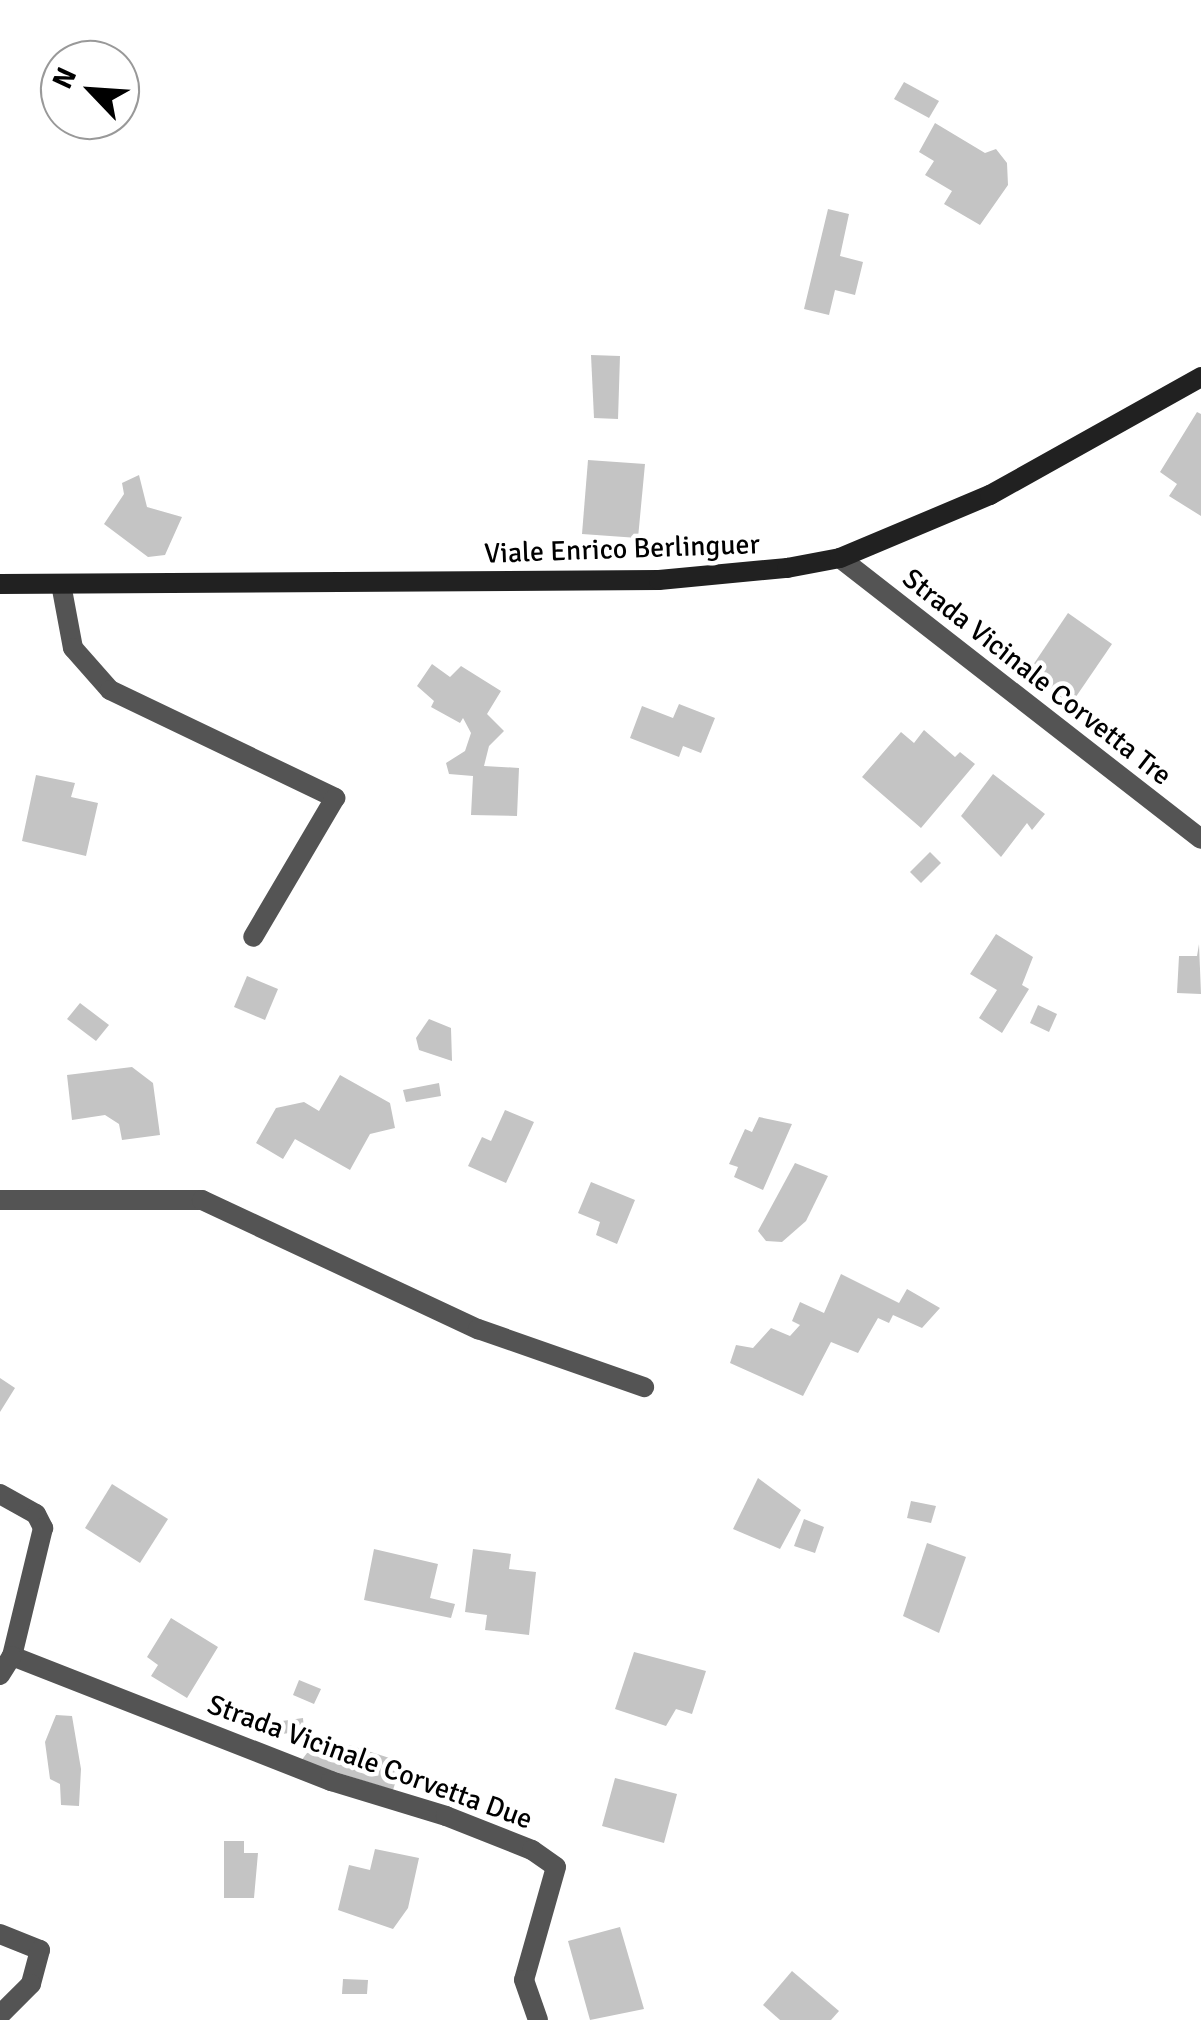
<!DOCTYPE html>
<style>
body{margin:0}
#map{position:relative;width:1201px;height:2020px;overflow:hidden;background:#fff;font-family:Signika,sans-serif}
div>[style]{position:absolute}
.building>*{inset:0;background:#c4c4c4}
.street>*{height:20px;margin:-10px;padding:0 10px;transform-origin:10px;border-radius:10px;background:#545454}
.secondary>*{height:20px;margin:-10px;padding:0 10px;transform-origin:10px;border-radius:10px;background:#212121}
span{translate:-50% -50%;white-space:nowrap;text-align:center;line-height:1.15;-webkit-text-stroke:9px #fff;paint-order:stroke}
.street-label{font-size:28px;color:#000}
.north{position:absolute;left:40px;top:40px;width:100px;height:100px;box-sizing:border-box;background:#fff;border:2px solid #999;border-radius:50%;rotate:295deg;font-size:28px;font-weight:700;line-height:40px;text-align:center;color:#000}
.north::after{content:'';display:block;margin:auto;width:35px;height:45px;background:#000;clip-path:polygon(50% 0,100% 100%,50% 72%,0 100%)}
</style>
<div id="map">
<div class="building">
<div style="clip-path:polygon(904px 82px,939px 101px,929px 118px,894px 99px)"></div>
<div style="clip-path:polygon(935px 123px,985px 153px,996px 149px,1007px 163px,1008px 185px,980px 225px,944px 204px,952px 191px,925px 175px,934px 161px,919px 152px)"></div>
<div style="clip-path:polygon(828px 209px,849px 214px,840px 256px,863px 262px,855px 295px,835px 290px,829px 315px,804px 309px)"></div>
<div style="clip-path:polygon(591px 355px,620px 356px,618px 419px,594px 418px)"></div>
<div style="clip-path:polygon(1197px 412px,1201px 414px,1201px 516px,1169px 496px,1177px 484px,1160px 472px)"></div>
<div style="clip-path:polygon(588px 460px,645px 464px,638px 538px,582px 534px)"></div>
<div style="clip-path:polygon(139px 475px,147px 507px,182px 517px,165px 555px,148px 557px,104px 524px,124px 494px,122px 483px)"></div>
<div style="clip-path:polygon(1068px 613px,1112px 644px,1071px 704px,1027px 674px)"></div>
<div style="clip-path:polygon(432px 664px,450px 677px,461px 666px,501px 691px,487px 714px,504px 731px,489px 746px,484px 766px,519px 768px,517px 816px,471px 815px,473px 776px,449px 774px,446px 763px,465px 751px,471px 733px,463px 718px,460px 723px,431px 707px,434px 701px,417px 686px)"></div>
<div style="clip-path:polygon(679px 704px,715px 718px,701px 753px,683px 746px,679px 757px,630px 738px,642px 706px,673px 718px)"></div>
<div style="clip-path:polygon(924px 730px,955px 757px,960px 752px,975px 764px,921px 828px,862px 777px,901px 732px,914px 743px)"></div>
<div style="clip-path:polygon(993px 774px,1045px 814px,1032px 830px,1027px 823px,1001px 857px,961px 816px)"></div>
<div style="clip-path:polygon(36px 775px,75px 783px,71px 797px,98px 803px,86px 856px,22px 841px)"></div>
<div style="clip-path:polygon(930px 852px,941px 863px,921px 883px,910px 872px)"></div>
<div style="clip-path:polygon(996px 934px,1033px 957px,1022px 985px,1029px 989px,1002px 1033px,979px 1018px,997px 990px,970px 974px)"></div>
<div style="clip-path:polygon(1199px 944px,1201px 994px,1177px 993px,1179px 956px,1197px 956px)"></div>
<div style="clip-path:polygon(247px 976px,278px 989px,265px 1020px,234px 1007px)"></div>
<div style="clip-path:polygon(80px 1003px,109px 1025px,96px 1041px,67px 1019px)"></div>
<div style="clip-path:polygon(1038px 1005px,1057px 1014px,1049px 1032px,1030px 1023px)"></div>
<div style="clip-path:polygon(429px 1019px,451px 1028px,452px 1061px,419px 1050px,416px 1038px)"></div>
<div style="clip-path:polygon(132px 1067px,153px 1083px,160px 1135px,122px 1140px,119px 1124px,105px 1115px,72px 1120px,67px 1075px)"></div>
<div style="clip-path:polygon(340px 1075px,390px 1103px,395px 1128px,370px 1134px,350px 1170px,295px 1139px,283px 1159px,256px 1143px,276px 1108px,304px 1102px,319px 1111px)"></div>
<div style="clip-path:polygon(439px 1083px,441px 1096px,406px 1102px,403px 1090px)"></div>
<div style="clip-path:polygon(505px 1110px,534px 1122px,506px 1183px,468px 1166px,482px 1137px,491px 1141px)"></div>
<div style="clip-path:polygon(759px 1117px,792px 1124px,763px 1190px,734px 1177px,738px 1167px,729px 1164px,745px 1129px,752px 1132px)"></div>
<div style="clip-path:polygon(795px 1163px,828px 1176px,806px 1221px,782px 1242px,766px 1241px,758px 1231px)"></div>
<div style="clip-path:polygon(591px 1182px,635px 1200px,617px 1244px,596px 1235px,600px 1222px,578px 1213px)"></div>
<div style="clip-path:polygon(841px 1274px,899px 1303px,907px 1289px,940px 1308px,922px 1328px,893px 1315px,889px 1323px,878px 1318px,858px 1353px,831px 1342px,803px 1396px,730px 1363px,736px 1345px,753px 1348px,771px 1328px,790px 1336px,800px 1325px,792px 1321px,800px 1302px,824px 1313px)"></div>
<div style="clip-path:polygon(0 1378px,15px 1388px,0 1412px)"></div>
<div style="clip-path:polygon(758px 1478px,801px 1510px,780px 1549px,733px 1529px)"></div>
<div style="clip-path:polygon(112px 1484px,168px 1519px,140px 1563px,85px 1528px)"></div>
<div style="clip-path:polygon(911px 1501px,936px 1506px,931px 1523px,907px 1518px)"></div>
<div style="clip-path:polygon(804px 1519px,824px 1527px,815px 1553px,794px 1546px)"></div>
<div style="clip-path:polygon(927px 1543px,966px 1557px,939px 1633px,903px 1616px)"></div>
<div style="clip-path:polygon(374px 1549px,438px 1564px,430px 1598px,455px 1604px,451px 1618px,364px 1600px)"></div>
<div style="clip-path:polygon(473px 1549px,511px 1554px,509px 1569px,536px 1572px,529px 1635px,485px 1630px,487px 1615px,465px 1612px)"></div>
<div style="clip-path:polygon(171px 1618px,218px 1647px,187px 1698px,151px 1676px,158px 1665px,147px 1657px)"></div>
<div style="clip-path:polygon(634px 1652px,706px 1671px,692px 1714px,676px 1709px,666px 1726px,615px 1709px)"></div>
<div style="clip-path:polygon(299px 1680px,321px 1689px,314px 1704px,293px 1695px)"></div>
<div style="clip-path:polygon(56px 1715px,72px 1716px,81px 1769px,79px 1806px,61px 1805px,60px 1784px,50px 1779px,45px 1742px)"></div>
<div style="clip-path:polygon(303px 1718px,304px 1731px,282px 1734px,282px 1721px)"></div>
<div style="clip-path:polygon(349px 1745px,402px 1762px,393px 1790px,301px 1761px,310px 1749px,346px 1753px)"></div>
<div style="clip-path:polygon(615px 1778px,677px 1794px,664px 1843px,602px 1826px)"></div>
<div style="clip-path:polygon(224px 1841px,244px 1841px,244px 1853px,258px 1853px,254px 1898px,224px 1898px)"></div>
<div style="clip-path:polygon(375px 1849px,419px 1858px,408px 1908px,393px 1929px,338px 1910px,349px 1865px,370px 1870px)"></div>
<div style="clip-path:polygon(620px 1927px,644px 2009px,590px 2020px,568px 1941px)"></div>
<div style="clip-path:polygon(792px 1971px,839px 2011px,831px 2020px,780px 2020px,763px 2005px)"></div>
<div style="clip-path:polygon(343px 1979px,368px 1980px,367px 1994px,342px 1994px)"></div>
</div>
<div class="street">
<div style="left:840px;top:558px;width:457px;rotate:37.9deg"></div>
<div style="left:61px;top:584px;width:65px;rotate:79.4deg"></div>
<div style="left:73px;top:648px;width:56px;rotate:48.6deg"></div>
<div style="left:110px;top:690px;width:250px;rotate:25.6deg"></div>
<div style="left:335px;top:798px;width:161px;rotate:120.5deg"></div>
<div style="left:0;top:1200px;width:202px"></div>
<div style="left:202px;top:1200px;width:305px;rotate:25.1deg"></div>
<div style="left:478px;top:1329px;width:176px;rotate:19.3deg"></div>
<div style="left:0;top:1494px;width:41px;rotate:29.1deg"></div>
<div style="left:36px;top:1514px;width:16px;rotate:63deg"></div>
<div style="left:43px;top:1528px;width:132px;rotate:103.6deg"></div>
<div style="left:12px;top:1656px;width:343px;rotate:21.4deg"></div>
<div style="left:331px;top:1781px;width:120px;rotate:16.9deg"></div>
<div style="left:446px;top:1816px;width:92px;rotate:21.6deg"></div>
<div style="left:532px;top:1850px;width:29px;rotate:35deg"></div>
<div style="left:556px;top:1867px;width:117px;rotate:105.8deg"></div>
<div style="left:524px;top:1980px;width:42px;rotate:70.7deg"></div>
<div style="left:0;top:1675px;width:22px;rotate:-58deg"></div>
<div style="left:0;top:1934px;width:43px;rotate:21.8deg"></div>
<div style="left:40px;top:1950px;width:35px;rotate:105deg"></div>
<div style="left:31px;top:1984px;width:44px;rotate:135deg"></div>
</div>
<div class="secondary">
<div style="left:0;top:584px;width:659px;rotate:-0.35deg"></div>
<div style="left:659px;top:580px;width:129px;rotate:-5.4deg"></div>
<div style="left:787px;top:568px;width:54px;rotate:-10.7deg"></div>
<div style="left:840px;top:558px;width:163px;rotate:-22.8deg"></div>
<div style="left:990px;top:495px;width:242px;rotate:-29.2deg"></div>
</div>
<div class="street-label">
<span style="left:622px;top:549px;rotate:-2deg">Viale Enrico Berlinguer</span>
<span style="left:1037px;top:677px;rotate:38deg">Strada Vicinale Corvetta Tre</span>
<span style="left:370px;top:1762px;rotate:20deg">Strada Vicinale Corvetta Due</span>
</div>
<div class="north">N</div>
</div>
